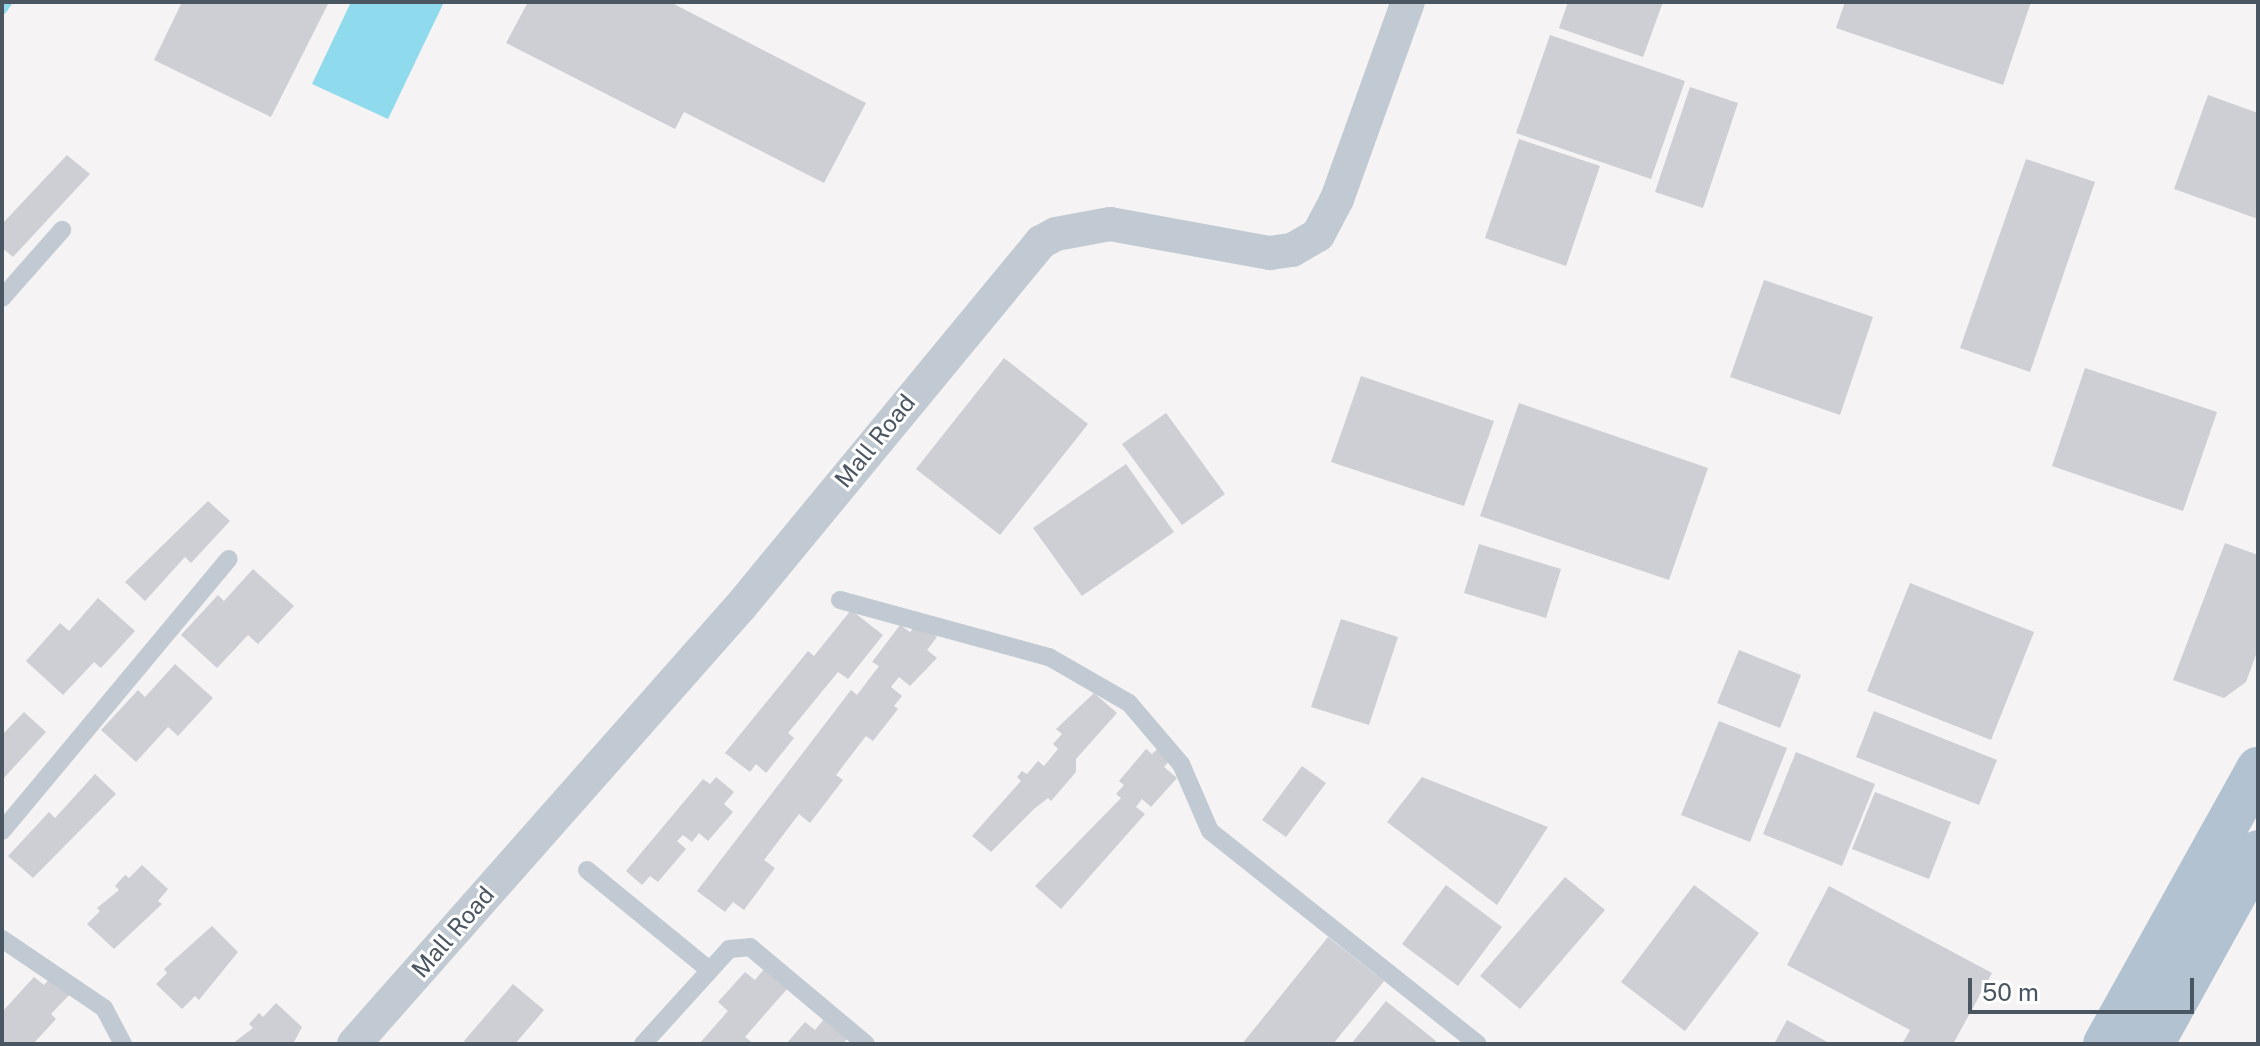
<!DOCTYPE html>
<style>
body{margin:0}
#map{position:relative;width:2260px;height:1046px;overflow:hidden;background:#f5f3f3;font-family:"Public Sans",sans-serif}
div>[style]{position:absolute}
.water>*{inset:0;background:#90daee}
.stream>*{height:9px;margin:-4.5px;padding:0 4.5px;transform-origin:4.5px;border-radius:4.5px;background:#90daee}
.building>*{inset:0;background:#cdcfd5}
.service>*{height:18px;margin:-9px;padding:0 9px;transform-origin:9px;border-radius:9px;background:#c1cad2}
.minor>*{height:34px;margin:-17px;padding:0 17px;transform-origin:17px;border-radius:17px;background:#c1cad2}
.primary>*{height:44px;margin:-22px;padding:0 22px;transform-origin:22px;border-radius:22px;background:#b3c2d1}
span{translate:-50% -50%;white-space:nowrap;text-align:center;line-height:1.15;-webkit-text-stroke:6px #fff;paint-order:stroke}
.street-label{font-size:24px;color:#4a5661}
.frame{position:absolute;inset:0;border:4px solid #4a5661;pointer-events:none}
.scale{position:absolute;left:1968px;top:978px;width:226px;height:36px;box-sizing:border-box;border:4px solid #4a5661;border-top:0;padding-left:10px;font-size:24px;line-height:28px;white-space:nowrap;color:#4a5661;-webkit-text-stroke:6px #fff;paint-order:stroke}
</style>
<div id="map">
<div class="water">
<div style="clip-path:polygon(351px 2px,444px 2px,388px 119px,312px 84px)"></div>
</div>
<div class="stream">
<div style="left:2px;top:9px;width:9px;rotate:-54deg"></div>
</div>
<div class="building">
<div style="clip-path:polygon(182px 2px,329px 2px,271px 117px,154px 60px)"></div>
<div style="clip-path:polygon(528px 2px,670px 2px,866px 103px,824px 183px,684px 112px,675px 129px,506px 43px)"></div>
<div style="clip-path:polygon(1568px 2px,1663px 2px,1643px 57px,1559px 28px)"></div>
<div style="clip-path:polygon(1845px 2px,2031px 2px,2003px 85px,1836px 28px)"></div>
<div style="clip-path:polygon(1550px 35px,1685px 81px,1651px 179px,1516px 133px)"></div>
<div style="clip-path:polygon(1690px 87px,1738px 103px,1703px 208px,1655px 192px)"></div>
<div style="clip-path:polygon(2208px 95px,2258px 113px,2258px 219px,2174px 189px)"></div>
<div style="clip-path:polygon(1519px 139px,1600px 166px,1566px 266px,1485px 238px)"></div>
<div style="clip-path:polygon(67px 155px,90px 174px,13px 257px,2px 248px,2px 224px)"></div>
<div style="clip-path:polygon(2026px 159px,2095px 182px,2030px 372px,1960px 348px)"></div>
<div style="clip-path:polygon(1764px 280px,1873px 317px,1840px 415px,1730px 377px)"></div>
<div style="clip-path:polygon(1004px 358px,1088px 424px,1000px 535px,916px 469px)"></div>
<div style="clip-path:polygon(2085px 368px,2217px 412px,2183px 511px,2052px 466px)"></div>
<div style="clip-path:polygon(1361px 376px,1494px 421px,1464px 506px,1331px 462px)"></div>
<div style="clip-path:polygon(1519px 403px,1708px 468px,1669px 580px,1480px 516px)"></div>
<div style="clip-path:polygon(1166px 413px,1225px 494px,1182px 525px,1122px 444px)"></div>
<div style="clip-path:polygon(1126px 464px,1174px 532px,1082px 596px,1033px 528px)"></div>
<div style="clip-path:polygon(208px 501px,230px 521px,191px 563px,185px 557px,145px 601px,125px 582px)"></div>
<div style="clip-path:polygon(2225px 543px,2258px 555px,2258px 649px,2246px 682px,2224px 698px,2173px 680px)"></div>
<div style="clip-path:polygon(1479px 544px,1561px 569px,1546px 618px,1464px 593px)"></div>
<div style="clip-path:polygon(253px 569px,294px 606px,258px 644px,248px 635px,217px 668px,181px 635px,218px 595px,224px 601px)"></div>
<div style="clip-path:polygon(1910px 583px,2034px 632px,1991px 740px,1867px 691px)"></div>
<div style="clip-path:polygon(98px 598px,135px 631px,101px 668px,94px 662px,63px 695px,26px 661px,60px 623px,69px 631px)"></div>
<div style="clip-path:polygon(851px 610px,883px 635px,848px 679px,838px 672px,788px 733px,794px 738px,766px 773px,756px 764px,750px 772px,725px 753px,808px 651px,814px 656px)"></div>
<div style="clip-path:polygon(1341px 619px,1398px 637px,1369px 725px,1311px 707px)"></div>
<div style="clip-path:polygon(918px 622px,937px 637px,927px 650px,937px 658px,910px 686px,899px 677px,891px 687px,902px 696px,894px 706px,898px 709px,873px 741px,866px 736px,836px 775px,843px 780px,810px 823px,799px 814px,764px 860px,775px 868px,744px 910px,733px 902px,725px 912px,697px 891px,851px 690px,857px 695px,879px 666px,872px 662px,900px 625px,910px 632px)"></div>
<div style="clip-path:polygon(1739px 650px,1801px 675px,1780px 728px,1717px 703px)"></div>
<div style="clip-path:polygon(175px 664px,213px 698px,178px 736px,168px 727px,136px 762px,101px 730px,138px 690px,145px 697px)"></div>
<div style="clip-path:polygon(1094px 693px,1117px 713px,1076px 759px,1076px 772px,1051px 801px,1048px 798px,1034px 809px,991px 852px,972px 836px,1021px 781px,1017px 777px,1022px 771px,1027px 774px,1038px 761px,1044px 766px,1058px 749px,1053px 744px,1062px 734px,1056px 729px)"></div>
<div style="clip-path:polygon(1874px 711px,1997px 760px,1979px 805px,1856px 757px)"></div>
<div style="clip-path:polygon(24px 712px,46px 732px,4px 778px,2px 735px)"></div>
<div style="clip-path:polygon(1719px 721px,1787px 748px,1750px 842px,1681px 815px)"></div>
<div style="clip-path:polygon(1159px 747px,1172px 758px,1164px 767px,1177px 778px,1151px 807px,1142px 799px,1136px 807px,1145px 814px,1061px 909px,1035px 886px,1121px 798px,1116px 794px,1124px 785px,1119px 781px,1146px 749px,1152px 754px)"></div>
<div style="clip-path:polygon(1796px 752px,1875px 784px,1842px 866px,1763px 834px)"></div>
<div style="clip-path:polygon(1302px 766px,1326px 783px,1286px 837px,1262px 820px)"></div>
<div style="clip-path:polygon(95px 774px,116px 794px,33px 878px,8px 856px,49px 812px,55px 818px)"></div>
<div style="clip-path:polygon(716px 777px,734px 792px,724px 804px,733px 812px,708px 841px,699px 833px,692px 842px,683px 835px,677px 841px,686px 849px,658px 882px,650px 876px,642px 885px,626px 871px,703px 779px,710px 784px)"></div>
<div style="clip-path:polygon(1422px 777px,1548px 827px,1497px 905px,1387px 822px)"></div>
<div style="clip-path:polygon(1875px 792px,1951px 822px,1929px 879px,1852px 849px)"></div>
<div style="clip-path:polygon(142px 865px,168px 889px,158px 901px,162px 904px,114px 949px,87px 924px,100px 911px,97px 908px,119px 890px,115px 886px,125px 875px,129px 878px)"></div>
<div style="clip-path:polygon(1565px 877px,1605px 910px,1520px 1009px,1480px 976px)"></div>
<div style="clip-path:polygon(1446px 885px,1502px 927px,1458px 986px,1402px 944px)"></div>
<div style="clip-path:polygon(1694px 885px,1759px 933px,1685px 1031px,1621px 982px)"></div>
<div style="clip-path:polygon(1829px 886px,1992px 973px,1953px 1044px,1902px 1044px,1910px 1030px,1787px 965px)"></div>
<div style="clip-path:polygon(212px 926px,238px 952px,199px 1000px,195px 996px,182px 1009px,156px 984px,167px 973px,164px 969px)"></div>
<div style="clip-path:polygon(1328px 937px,1384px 981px,1333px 1044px,1242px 1044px)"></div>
<div style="clip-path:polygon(764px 969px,787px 989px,745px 1037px,754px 1044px,699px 1044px,728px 1011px,718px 1002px,745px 972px,755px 980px)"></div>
<div style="clip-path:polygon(52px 976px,71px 993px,51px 1014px,56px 1019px,33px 1044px,2px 1044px,2px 1012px,34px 977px,44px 985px)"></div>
<div style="clip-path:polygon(513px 984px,544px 1010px,515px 1044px,468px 1044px,464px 1041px)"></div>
<div style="clip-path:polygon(1386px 1001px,1436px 1041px,1434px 1044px,1351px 1044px)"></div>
<div style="clip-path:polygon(276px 1003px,302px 1027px,293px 1044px,232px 1044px,253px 1028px,249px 1024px,259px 1013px,263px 1017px)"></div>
<div style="clip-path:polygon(824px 1019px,847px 1039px,843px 1044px,786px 1044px,805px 1022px,815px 1030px)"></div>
<div style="clip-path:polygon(1787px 1020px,1831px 1044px,1774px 1044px)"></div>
</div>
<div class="service">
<div style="left:2px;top:298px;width:91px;rotate:-48.6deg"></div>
<div style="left:840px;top:600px;width:217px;rotate:15.3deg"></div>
<div style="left:1049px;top:657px;width:92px;rotate:29.9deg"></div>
<div style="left:1129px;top:703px;width:80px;rotate:49.6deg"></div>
<div style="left:1181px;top:764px;width:73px;rotate:66.6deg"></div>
<div style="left:1210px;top:831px;width:342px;rotate:38.5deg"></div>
<div style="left:2px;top:831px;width:354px;rotate:-50.2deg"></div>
<div style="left:587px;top:870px;width:158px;rotate:39.3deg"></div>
<div style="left:2px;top:939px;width:123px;rotate:34.1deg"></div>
<div style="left:104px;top:1008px;width:41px;rotate:62.2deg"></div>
<div style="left:643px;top:1044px;width:128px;rotate:-47.8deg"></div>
<div style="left:729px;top:949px;width:21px;rotate:-5deg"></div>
<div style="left:750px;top:947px;width:151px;rotate:39.9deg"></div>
</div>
<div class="minor">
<div style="left:354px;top:1044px;width:584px;rotate:-48.54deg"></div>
<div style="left:741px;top:606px;width:472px;rotate:-50.5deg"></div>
<div style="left:1041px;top:242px;width:17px;rotate:-28deg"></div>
<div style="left:1056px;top:234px;width:55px;rotate:-10.5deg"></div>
<div style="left:1110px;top:224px;width:163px;rotate:10.3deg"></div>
<div style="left:1270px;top:253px;width:22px;rotate:-8deg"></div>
<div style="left:1292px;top:250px;width:30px;rotate:-30deg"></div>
<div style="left:1318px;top:235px;width:41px;rotate:-62.2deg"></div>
<div style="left:1337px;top:199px;width:209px;rotate:-70.2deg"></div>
</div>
<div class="primary">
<div style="left:2105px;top:1044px;width:315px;rotate:-60.9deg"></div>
<div style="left:2152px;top:1044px;width:219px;rotate:-61.1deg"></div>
</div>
<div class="street-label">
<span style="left:875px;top:441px;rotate:-51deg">Mall Road</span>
<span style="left:453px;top:932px;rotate:-49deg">Mall Road</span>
</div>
<div class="frame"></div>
<div class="scale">50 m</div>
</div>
